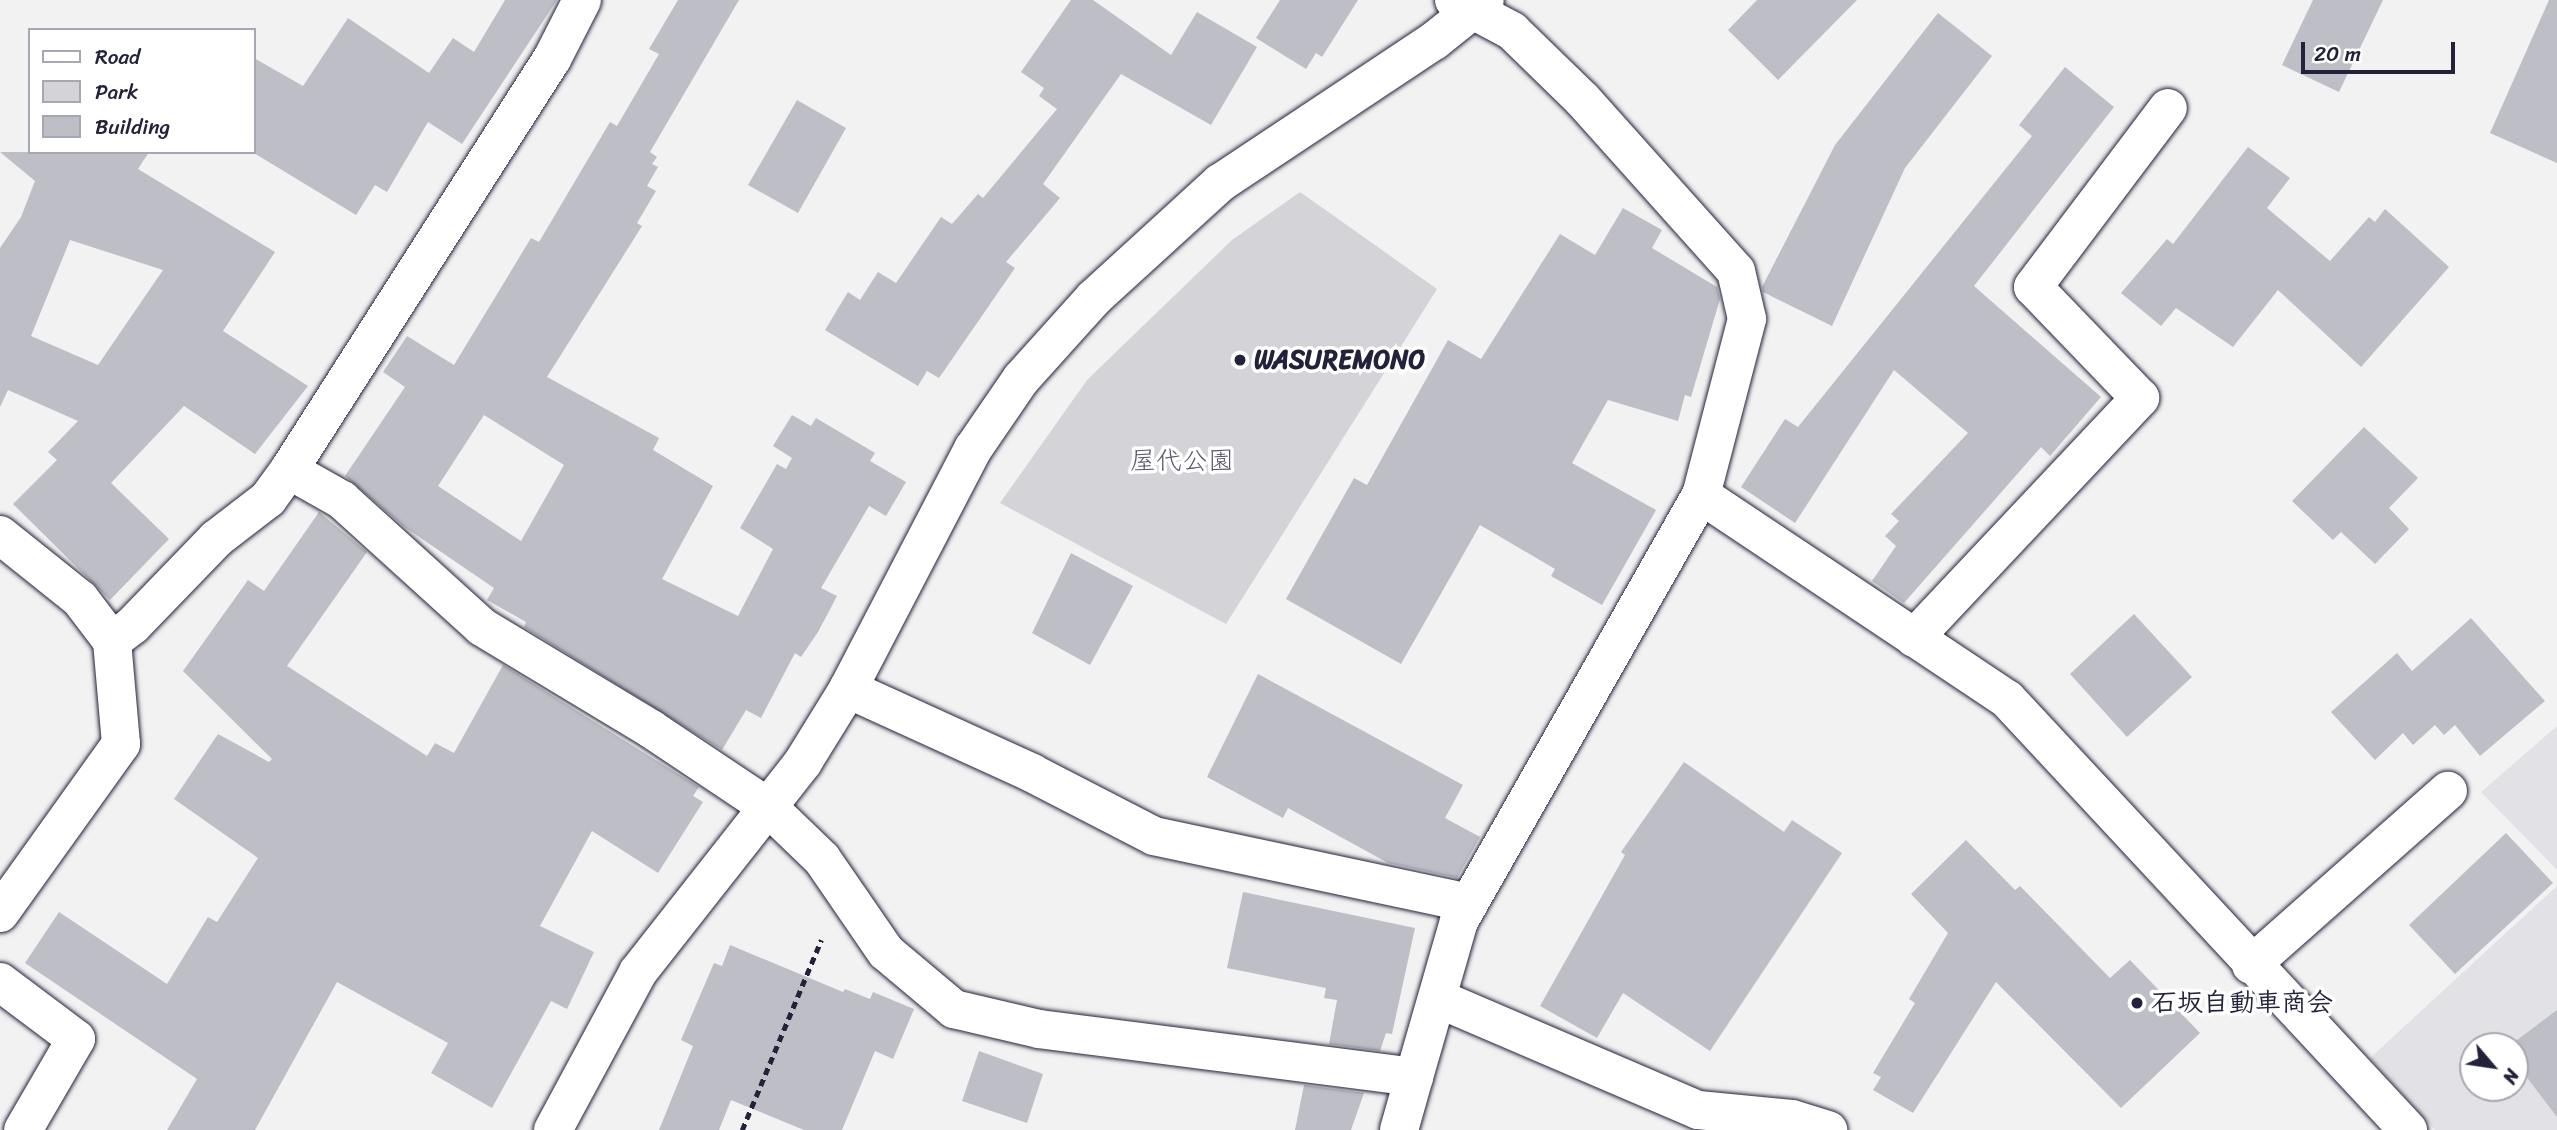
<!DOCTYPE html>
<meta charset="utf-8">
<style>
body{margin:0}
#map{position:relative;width:2557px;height:1130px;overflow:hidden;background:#f2f2f3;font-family:Sriracha,"Klee One",sans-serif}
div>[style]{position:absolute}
.built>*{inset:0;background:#e2e2e6}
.green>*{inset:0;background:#d3d3d8}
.building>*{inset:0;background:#bebec6}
.path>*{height:4.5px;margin-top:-2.25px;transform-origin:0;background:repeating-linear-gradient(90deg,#22223b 0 7px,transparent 0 12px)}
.roads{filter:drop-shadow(0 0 2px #22223b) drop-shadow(0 0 2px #22223b)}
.minor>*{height:38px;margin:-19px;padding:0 19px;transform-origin:19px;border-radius:19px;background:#fff}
.tertiary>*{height:38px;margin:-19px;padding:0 19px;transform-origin:19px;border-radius:19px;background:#fff}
.dots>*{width:19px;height:19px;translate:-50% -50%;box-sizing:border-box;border:4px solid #fff;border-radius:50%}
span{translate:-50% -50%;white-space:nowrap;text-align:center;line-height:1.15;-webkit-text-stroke:7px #fff;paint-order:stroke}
.poi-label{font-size:26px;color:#22223b;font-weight:700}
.left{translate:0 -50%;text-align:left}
.park-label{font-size:26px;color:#57576a}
.legend{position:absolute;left:28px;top:28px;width:228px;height:126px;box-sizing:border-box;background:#fff;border:2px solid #a7a7b1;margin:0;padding:9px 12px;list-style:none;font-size:21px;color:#22223b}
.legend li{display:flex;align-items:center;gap:14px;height:35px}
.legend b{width:35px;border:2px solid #a7a7b1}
.north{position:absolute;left:2459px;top:1032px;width:70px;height:70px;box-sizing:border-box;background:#fff;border:2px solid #a7a7b1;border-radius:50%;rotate:119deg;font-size:19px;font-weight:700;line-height:28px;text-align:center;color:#22223b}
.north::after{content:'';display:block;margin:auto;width:24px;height:32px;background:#22223b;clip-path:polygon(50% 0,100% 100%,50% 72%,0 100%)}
.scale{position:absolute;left:2301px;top:42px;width:154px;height:32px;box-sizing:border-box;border:4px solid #22223b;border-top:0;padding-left:9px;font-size:21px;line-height:24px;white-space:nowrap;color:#22223b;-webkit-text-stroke:5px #fff;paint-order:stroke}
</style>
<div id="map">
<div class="built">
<div style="clip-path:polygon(2557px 726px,2557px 870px,2481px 792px)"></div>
<div style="clip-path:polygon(evenodd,2557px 886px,2557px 1130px,2435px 1130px,2370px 1058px,2557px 886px,2473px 1046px,2515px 1046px,2515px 1088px,2473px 1088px,2473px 1046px)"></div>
</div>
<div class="green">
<div style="clip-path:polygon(1300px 192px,1437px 289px,1226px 624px,1000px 503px,1087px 380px,1232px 240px)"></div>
</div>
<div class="building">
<div style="clip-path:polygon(505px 0,557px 0,462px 144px,428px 122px,387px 192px,375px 185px,356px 215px,254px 153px,254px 58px,303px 86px,348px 18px,429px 73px,453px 38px,474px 52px)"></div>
<div style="clip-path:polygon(evenodd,678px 0,739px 0,650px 152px,657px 157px,652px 164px,658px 167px,647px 186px,656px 191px,637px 223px,642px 226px,547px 377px,659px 438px,653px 450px,713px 486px,662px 579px,738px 616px,773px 549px,740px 528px,777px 464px,786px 469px,792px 458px,773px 446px,792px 415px,811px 426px,816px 418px,875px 453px,870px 461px,906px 482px,886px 516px,869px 506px,821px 588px,837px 596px,818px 632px,801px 657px,795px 653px,761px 718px,746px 710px,722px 750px,524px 627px,526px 622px,487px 600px,494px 588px,403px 526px,345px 476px,405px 387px,383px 372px,407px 336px,454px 365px,531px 238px,539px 242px,610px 122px,617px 126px,659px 54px,649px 49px,678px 0,484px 415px,564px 465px,521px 541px,438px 486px,484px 415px)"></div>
<div style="clip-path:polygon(1071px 0,1093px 0,1171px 55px,1197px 12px,1257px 47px,1211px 125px,1121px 74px,1043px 184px,1060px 198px,1006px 262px,1015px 268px,939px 378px,927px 371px,918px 386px,825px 330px,848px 292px,860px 300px,878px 272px,896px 283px,941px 217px,952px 224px,978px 194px,983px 198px,1057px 109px,1039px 96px,1044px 88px,1021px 72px)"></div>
<div style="clip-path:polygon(1280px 0,1358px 0,1322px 57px,1316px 53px,1306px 69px,1256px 38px)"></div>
<div style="clip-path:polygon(1757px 0,1857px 0,1778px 80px,1728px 30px)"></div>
<div style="clip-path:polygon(2313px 0,2383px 0,2339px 92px,2282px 65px)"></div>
<div style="clip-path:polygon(2549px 0,2557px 0,2557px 163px,2490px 133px)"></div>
<div style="clip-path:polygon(1938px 13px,1992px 56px,1905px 168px,1832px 326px,1763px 292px,1762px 287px,1835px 145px)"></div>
<div style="clip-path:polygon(2065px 67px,2114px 107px,1974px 286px,2101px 397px,2050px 456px,2041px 447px,1904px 603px,1872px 581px,1896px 546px,1885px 536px,1899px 521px,1891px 514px,1968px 433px,1894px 370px,1795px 523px,1741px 487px,1785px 419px,1798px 427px,2032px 136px,2019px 125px)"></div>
<div style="clip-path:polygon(797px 100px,846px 128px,798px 213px,748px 185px)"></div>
<div style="clip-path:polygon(2248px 147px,2290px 178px,2267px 208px,2330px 261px,2369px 217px,2375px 222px,2385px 209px,2449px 267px,2361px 367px,2278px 290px,2233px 347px,2176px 308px,2161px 326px,2121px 293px,2167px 239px,2173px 244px)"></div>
<div style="clip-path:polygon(evenodd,0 152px,149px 152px,138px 169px,275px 252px,223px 331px,308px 386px,255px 454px,184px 406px,111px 483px,169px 539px,110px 600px,13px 504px,57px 460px,48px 452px,78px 421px,8px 390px,0 407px,0 248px,21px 217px,35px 181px,0 152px,70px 240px,163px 270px,98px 365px,31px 336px,70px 240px)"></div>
<div style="clip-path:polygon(1623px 208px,1662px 230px,1652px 248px,1717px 287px,1720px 299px,1691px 397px,1685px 395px,1678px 421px,1608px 400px,1572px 463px,1656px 510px,1602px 605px,1551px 576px,1555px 569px,1480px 525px,1401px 664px,1286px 599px,1354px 478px,1367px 485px,1448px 340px,1481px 359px,1560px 234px,1595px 255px)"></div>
<div style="clip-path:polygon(2364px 427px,2418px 478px,2389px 508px,2409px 529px,2375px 564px,2341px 532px,2333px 540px,2292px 501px)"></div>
<div style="clip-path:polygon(319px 512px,367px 552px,287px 666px,427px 756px,435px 743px,454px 753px,503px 665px,699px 787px,693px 796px,703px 802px,658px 873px,592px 831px,540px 926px,594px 952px,567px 1009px,551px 1001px,492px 1108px,431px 1073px,448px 1043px,337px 982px,255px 1130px,167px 1130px,197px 1079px,25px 963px,59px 912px,167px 984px,208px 917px,217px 922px,258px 858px,174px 799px,218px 734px,269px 762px,272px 759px,183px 671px,248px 580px,264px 591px)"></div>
<div style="clip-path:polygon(1071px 553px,1133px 586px,1090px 665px,1032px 633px)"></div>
<div style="clip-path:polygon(2134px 614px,2192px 677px,2127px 737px,2070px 674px)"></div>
<div style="clip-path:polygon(2471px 618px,2545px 701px,2480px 756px,2455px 725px,2444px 735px,2435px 725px,2413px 745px,2403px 733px,2375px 760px,2331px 712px,2397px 653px,2412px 671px)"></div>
<div style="clip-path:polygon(1258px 674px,1463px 785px,1445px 818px,1480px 837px,1457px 878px,1388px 863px,1288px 808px,1283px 818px,1207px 777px)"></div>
<div style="clip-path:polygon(1684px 762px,1784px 832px,1792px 820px,1842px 853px,1710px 1051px,1623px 993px,1597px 1038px,1540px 1006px,1625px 855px,1621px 852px)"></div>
<div style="clip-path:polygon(2506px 833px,2553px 883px,2455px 974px,2409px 925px)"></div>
<div style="clip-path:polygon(1966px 840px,2015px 890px,2020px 886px,2110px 978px,2130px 960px,2200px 1033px,2121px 1108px,1996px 982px,1913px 1113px,1873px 1090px,1881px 1077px,1873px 1073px,1915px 1003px,1909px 999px,1948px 933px,1911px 894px)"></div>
<div style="clip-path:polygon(1243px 892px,1415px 928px,1392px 1034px,1386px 1033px,1380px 1051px,1329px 1044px,1337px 1000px,1324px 998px,1326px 988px,1227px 968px)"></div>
<div style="clip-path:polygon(730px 945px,843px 992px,845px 989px,870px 999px,873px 992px,914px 1009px,893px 1059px,875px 1051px,842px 1130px,804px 1130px,731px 1100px,719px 1130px,659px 1130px,693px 1046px,681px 1040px,714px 963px,722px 966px)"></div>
<div style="clip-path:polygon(2557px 1010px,2557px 1117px,2515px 1062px,2515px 1046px,2509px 1046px)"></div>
<div style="clip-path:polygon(979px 1051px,1043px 1074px,1027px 1123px,962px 1101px)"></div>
<div style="clip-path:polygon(1304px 1085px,1364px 1093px,1351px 1130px,1295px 1130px)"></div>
</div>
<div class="path">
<div style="left:742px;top:1130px;width:206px;rotate:-67.4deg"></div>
</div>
<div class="roads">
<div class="minor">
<div style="left:1454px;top:0;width:66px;rotate:28.1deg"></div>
<div style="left:1512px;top:31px;width:98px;rotate:44.2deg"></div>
<div style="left:1582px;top:99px;width:231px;rotate:48.2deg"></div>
<div style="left:1736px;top:271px;width:49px;rotate:77.1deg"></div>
<div style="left:1747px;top:319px;width:182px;rotate:104.6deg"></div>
<div style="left:1701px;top:495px;width:368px;rotate:33.7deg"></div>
<div style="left:2007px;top:699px;width:589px;rotate:47.07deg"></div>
<div style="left:289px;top:470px;width:61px;rotate:29.5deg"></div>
<div style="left:342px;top:500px;width:189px;rotate:42.2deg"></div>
<div style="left:482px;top:627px;width:197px;rotate:31.1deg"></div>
<div style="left:651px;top:729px;width:141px;rotate:33.7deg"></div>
<div style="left:768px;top:807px;width:75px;rotate:43.9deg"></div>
<div style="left:822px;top:859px;width:113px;rotate:55.5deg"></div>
<div style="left:886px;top:952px;width:89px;rotate:40deg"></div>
<div style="left:954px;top:1009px;width:87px;rotate:13.2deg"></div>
<div style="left:1039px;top:1029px;width:378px;rotate:7.3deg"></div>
<div style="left:1414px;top:1077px;width:162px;rotate:-73.9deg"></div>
<div style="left:1459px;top:921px;width:490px;rotate:-60.4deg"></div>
<div style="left:0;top:535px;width:102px;rotate:38.7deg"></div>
<div style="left:80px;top:599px;width:53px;rotate:52.7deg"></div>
<div style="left:112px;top:641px;width:26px;rotate:-37deg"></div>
<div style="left:133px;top:625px;width:120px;rotate:-46deg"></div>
<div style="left:216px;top:539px;width:66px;rotate:-37.6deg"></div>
<div style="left:268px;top:499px;width:36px;rotate:-54deg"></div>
<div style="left:289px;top:470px;width:488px;rotate:-57.4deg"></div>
<div style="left:552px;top:59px;width:66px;rotate:-63deg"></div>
<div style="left:1914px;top:638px;width:330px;rotate:-46.7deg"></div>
<div style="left:2140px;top:398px;width:154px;rotate:-133.9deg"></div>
<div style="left:2033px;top:287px;width:224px;rotate:-53deg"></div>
<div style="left:848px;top:689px;width:202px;rotate:24.5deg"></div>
<div style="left:1032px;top:773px;width:137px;rotate:27.3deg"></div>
<div style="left:1154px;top:836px;width:322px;rotate:12deg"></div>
<div style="left:0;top:913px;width:208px;rotate:-54.4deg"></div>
<div style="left:121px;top:744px;width:103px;rotate:-95deg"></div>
<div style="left:2251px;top:965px;width:263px;rotate:-41.5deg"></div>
<div style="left:0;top:982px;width:95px;rotate:36.9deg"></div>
<div style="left:76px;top:1039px;width:105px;rotate:120.2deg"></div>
<div style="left:1439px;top:999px;width:282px;rotate:23.2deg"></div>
<div style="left:1698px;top:1110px;width:94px;rotate:5.5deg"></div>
<div style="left:1792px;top:1119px;width:38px;rotate:17deg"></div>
<div style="left:1399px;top:1130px;width:55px;rotate:-74.2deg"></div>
</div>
<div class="tertiary">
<div style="left:553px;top:1130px;width:179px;rotate:-61.7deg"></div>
<div style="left:638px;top:972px;width:267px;rotate:-51.8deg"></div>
<div style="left:803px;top:762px;width:86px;rotate:-58.3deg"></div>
<div style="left:848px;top:689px;width:271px;rotate:-62.5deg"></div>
<div style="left:973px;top:449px;width:85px;rotate:-55.6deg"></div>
<div style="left:1021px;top:379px;width:109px;rotate:-48deg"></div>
<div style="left:1094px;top:298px;width:171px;rotate:-42.4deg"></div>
<div style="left:1220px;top:183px;width:257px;rotate:-33.6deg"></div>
<div style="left:1434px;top:41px;width:65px;rotate:-38.8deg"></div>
</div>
</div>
<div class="dots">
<div style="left:1240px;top:360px;background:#22223b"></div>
<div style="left:2137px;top:1003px;background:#22223b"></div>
</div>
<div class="poi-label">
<span class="left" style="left:1254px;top:360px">WASUREMONO</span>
<span class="left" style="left:2151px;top:1003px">石坂自動車商会</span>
</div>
<div class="park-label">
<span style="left:1182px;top:461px">屋代公園</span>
</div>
<ul class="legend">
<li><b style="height:9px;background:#fff"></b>Road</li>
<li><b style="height:19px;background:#d3d3d8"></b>Park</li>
<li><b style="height:19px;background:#bebec6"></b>Building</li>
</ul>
<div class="north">N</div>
<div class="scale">20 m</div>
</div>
